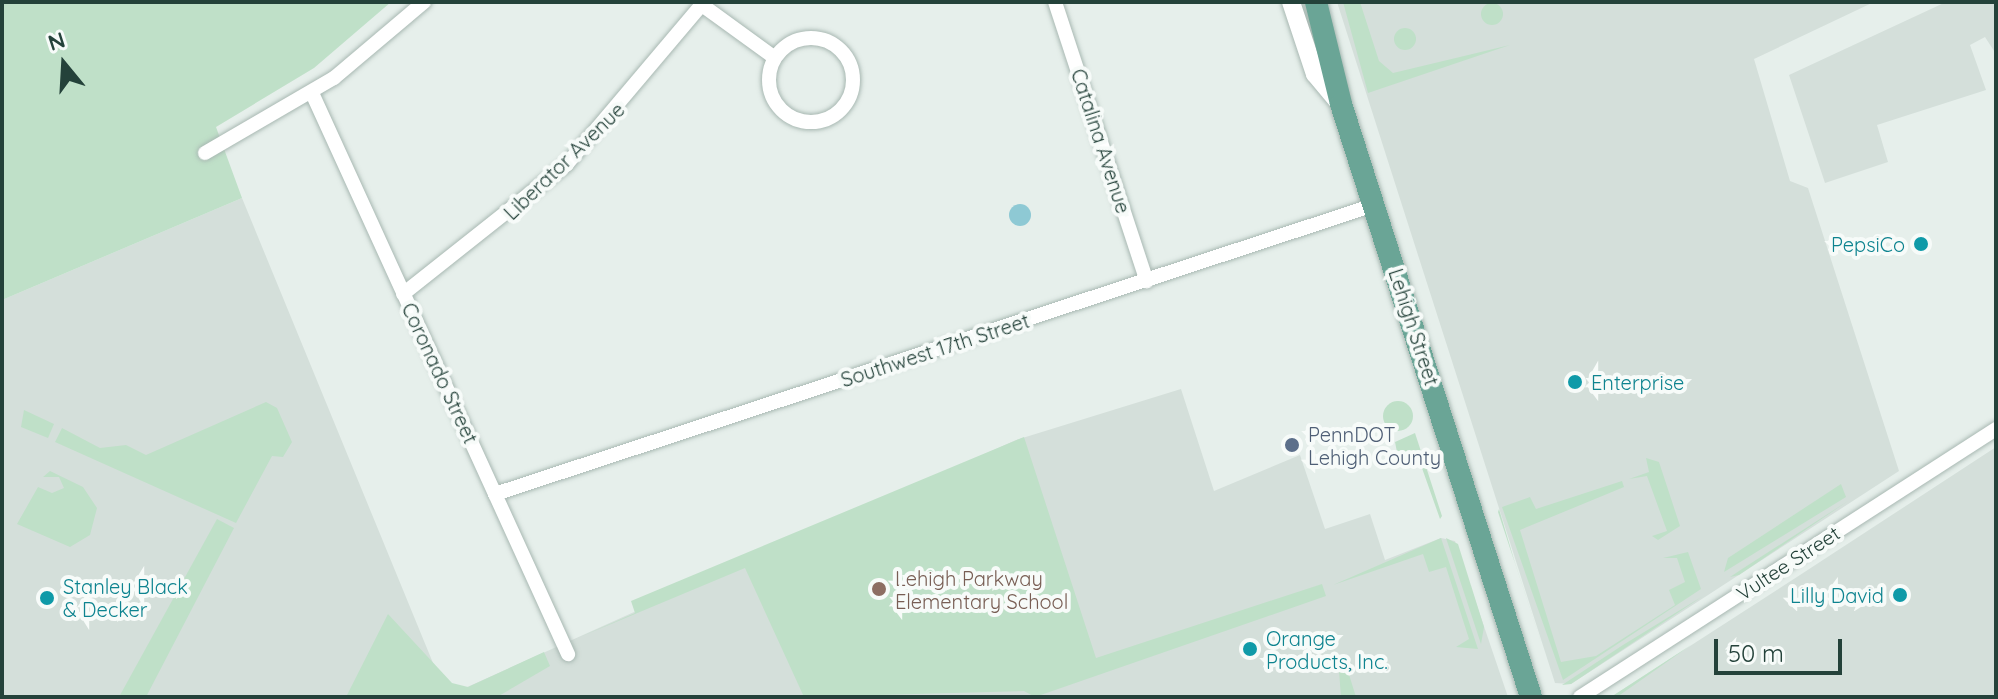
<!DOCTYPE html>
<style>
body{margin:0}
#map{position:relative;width:1998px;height:699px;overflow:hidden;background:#e6efeb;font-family:Quicksand,sans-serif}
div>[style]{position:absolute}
.built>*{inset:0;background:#d4dfda}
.green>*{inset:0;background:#bfe0c8}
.round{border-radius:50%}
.water>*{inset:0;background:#8ec9d4}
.roads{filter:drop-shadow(0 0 2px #a8b8b2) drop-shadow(0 0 2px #a8b8b2)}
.minor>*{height:14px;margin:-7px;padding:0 7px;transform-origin:7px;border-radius:7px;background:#fff}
.minor>.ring{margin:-7px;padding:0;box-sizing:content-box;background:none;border:14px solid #fff;border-radius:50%}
.secondary>*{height:18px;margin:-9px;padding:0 9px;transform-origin:9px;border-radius:9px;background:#fff}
.primary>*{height:22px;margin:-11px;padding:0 11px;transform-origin:11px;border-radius:11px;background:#6aa596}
.dots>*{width:22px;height:22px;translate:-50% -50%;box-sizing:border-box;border:4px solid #f7fbf9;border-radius:50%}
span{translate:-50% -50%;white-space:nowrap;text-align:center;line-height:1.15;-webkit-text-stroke:8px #f7fbf9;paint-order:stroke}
.street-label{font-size:20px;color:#24423a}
.culture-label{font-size:20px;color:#0d838f}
.right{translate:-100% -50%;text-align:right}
.left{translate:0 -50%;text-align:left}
.service-label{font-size:20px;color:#4e5e75}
.education-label{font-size:20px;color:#785e54}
.frame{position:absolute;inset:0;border:4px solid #24423a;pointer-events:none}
.north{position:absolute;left:24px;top:24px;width:80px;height:80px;-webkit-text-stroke:6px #f7fbf9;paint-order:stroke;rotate:342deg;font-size:22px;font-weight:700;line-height:32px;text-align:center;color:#24423a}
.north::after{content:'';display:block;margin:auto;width:28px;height:36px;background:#24423a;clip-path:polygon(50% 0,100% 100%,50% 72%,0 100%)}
.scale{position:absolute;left:1714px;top:639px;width:128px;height:36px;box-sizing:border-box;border:4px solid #24423a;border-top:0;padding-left:10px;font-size:24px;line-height:28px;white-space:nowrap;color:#24423a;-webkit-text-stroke:6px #f7fbf9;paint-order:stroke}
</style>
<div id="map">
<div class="built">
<div style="clip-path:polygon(1337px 2px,1874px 2px,1754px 59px,1790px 181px,1808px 188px,1899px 471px,1571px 684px,1555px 683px)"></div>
<div style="clip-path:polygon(1946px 2px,1996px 2px,1996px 54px,1985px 37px,1970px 45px,1986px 90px,1877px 125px,1888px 162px,1825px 183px,1789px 75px)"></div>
<div style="clip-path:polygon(242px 198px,440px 680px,454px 693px,1016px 440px,1181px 389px,1214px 491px,1300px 455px,1325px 529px,1370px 514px,1385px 560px,1441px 538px,1455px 541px,1508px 697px,2px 697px,2px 300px)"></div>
<div style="clip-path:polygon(1996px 447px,1996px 697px,1611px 697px,1800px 575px)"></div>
</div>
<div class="green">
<div style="clip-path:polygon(2px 2px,391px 2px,314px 68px,216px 127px,242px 198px,2px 300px)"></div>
<div style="clip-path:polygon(1343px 2px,1360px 2px,1379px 61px,1393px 73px,1510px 45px,1368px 93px)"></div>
<div class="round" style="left:1481px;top:3px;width:22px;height:22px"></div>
<div class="round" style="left:1394px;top:28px;width:22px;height:22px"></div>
<div class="round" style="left:1383px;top:401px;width:30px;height:30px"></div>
<div style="clip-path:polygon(266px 402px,277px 408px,292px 442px,283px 457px,272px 456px,236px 523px,55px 442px,62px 428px,100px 448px,126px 445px,146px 455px)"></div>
<div style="clip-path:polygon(24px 410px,54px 424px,48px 438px,21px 427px)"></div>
<div style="clip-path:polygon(1415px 433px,1442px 516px,1440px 519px,1417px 454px,1398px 457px,1395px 442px)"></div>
<div style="clip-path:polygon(1024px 437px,1096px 658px,1322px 584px,1326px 596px,1035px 697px,1024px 691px,804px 697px,745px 568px,580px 637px,635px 613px,631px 601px)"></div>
<div style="clip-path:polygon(1646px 458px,1659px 462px,1680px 526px,1658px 540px,1652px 536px,1667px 531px,1647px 476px,1629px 479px,1649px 472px)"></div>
<div style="clip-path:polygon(50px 471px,83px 487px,97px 508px,90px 535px,70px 547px,17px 524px,38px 487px,52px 493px,64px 488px,59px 477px,43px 477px)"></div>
<div style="clip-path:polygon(1622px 481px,1624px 487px,1520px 530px,1561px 662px,1596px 656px,1675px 605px,1669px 590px,1685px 582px,1677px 558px,1663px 558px,1688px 552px,1701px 589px,1563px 680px,1502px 507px,1530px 497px,1536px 509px)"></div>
<div style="clip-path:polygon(1841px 484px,1846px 497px,1724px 572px,1728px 558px)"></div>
<div style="clip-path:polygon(1848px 501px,1739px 575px,1730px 577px,1742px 569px)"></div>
<div style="clip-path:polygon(1499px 509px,1515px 563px,1554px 681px,1498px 512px)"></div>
<div style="clip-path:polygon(217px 519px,234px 528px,146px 697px,119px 697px)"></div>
<div style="clip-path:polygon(1441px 538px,1478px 649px,1456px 647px,1469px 639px,1446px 567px,1429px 572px,1423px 554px,1333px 585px)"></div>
<div style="clip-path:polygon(1446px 538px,1458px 544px,1484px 627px,1481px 644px)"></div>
<div style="clip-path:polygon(1703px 596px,1571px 684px,1562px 685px,1623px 645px)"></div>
<div style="clip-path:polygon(388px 614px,452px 683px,468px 687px,544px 652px,550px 666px,497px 697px,346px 697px)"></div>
<div style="clip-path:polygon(1691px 645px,1617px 697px,1611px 697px)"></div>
<div style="clip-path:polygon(1346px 665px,1356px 697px,1341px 697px,1339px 671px)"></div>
</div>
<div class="water">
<div class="round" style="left:1009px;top:204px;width:22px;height:22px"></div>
</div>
<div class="roads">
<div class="minor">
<div style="left:1055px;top:2px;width:294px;rotate:71.8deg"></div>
<div style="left:702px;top:5px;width:90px;rotate:36deg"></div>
<div class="ring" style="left:769px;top:38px;width:70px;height:70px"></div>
<div style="left:312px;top:93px;width:617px;rotate:65.47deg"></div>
<div style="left:205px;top:153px;width:149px;rotate:-30.2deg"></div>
<div style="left:334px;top:78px;width:118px;rotate:-40.2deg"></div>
<div style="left:403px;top:294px;width:209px;rotate:-38.4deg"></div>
<div style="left:567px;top:164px;width:212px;rotate:-49.8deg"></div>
<div style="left:495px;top:494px;width:925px;rotate:-18.2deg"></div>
<div style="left:1580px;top:697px;width:495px;rotate:-32.8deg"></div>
</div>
<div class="secondary">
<div style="left:1291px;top:2px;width:76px;rotate:71.6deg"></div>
<div style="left:1315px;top:74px;width:38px;rotate:50deg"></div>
</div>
<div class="primary">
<div style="left:1316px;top:2px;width:105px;rotate:76.2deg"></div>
<div style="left:1341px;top:104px;width:623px;rotate:72.23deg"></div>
</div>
</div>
<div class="dots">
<div style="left:1921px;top:244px;background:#0f9aa8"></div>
<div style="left:1575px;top:382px;background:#0f9aa8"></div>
<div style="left:1292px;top:445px;background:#5c6f8a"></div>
<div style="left:879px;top:589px;background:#8d6e63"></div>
<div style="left:1900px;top:595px;background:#0f9aa8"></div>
<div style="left:47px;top:598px;background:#0f9aa8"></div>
<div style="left:1250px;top:649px;background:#0f9aa8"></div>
</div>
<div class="street-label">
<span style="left:1101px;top:141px;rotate:72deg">Catalina Avenue</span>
<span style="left:564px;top:161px;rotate:-44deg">Liberator Avenue</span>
<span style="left:1414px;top:327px;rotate:72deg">Lehigh Street</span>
<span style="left:935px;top:350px;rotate:-18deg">Southwest 17th Street</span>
<span style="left:440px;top:373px;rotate:65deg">Coronado Street</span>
<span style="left:1788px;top:563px;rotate:-33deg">Vultee Street</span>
</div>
<div class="culture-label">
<span class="right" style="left:1905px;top:244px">PepsiCo</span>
<span class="left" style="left:1591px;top:382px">Enterprise</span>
<span class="left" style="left:63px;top:598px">Stanley Black<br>&amp; Decker</span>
<span class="right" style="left:1884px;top:595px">Lilly David</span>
<span class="left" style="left:1266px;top:650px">Orange<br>Products, Inc.</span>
</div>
<div class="service-label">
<span class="left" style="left:1308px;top:446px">PennDOT<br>Lehigh County</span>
</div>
<div class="education-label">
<span class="left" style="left:895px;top:590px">Lehigh Parkway<br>Elementary School</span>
</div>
<div class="frame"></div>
<div class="north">N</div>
<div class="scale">50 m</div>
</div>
